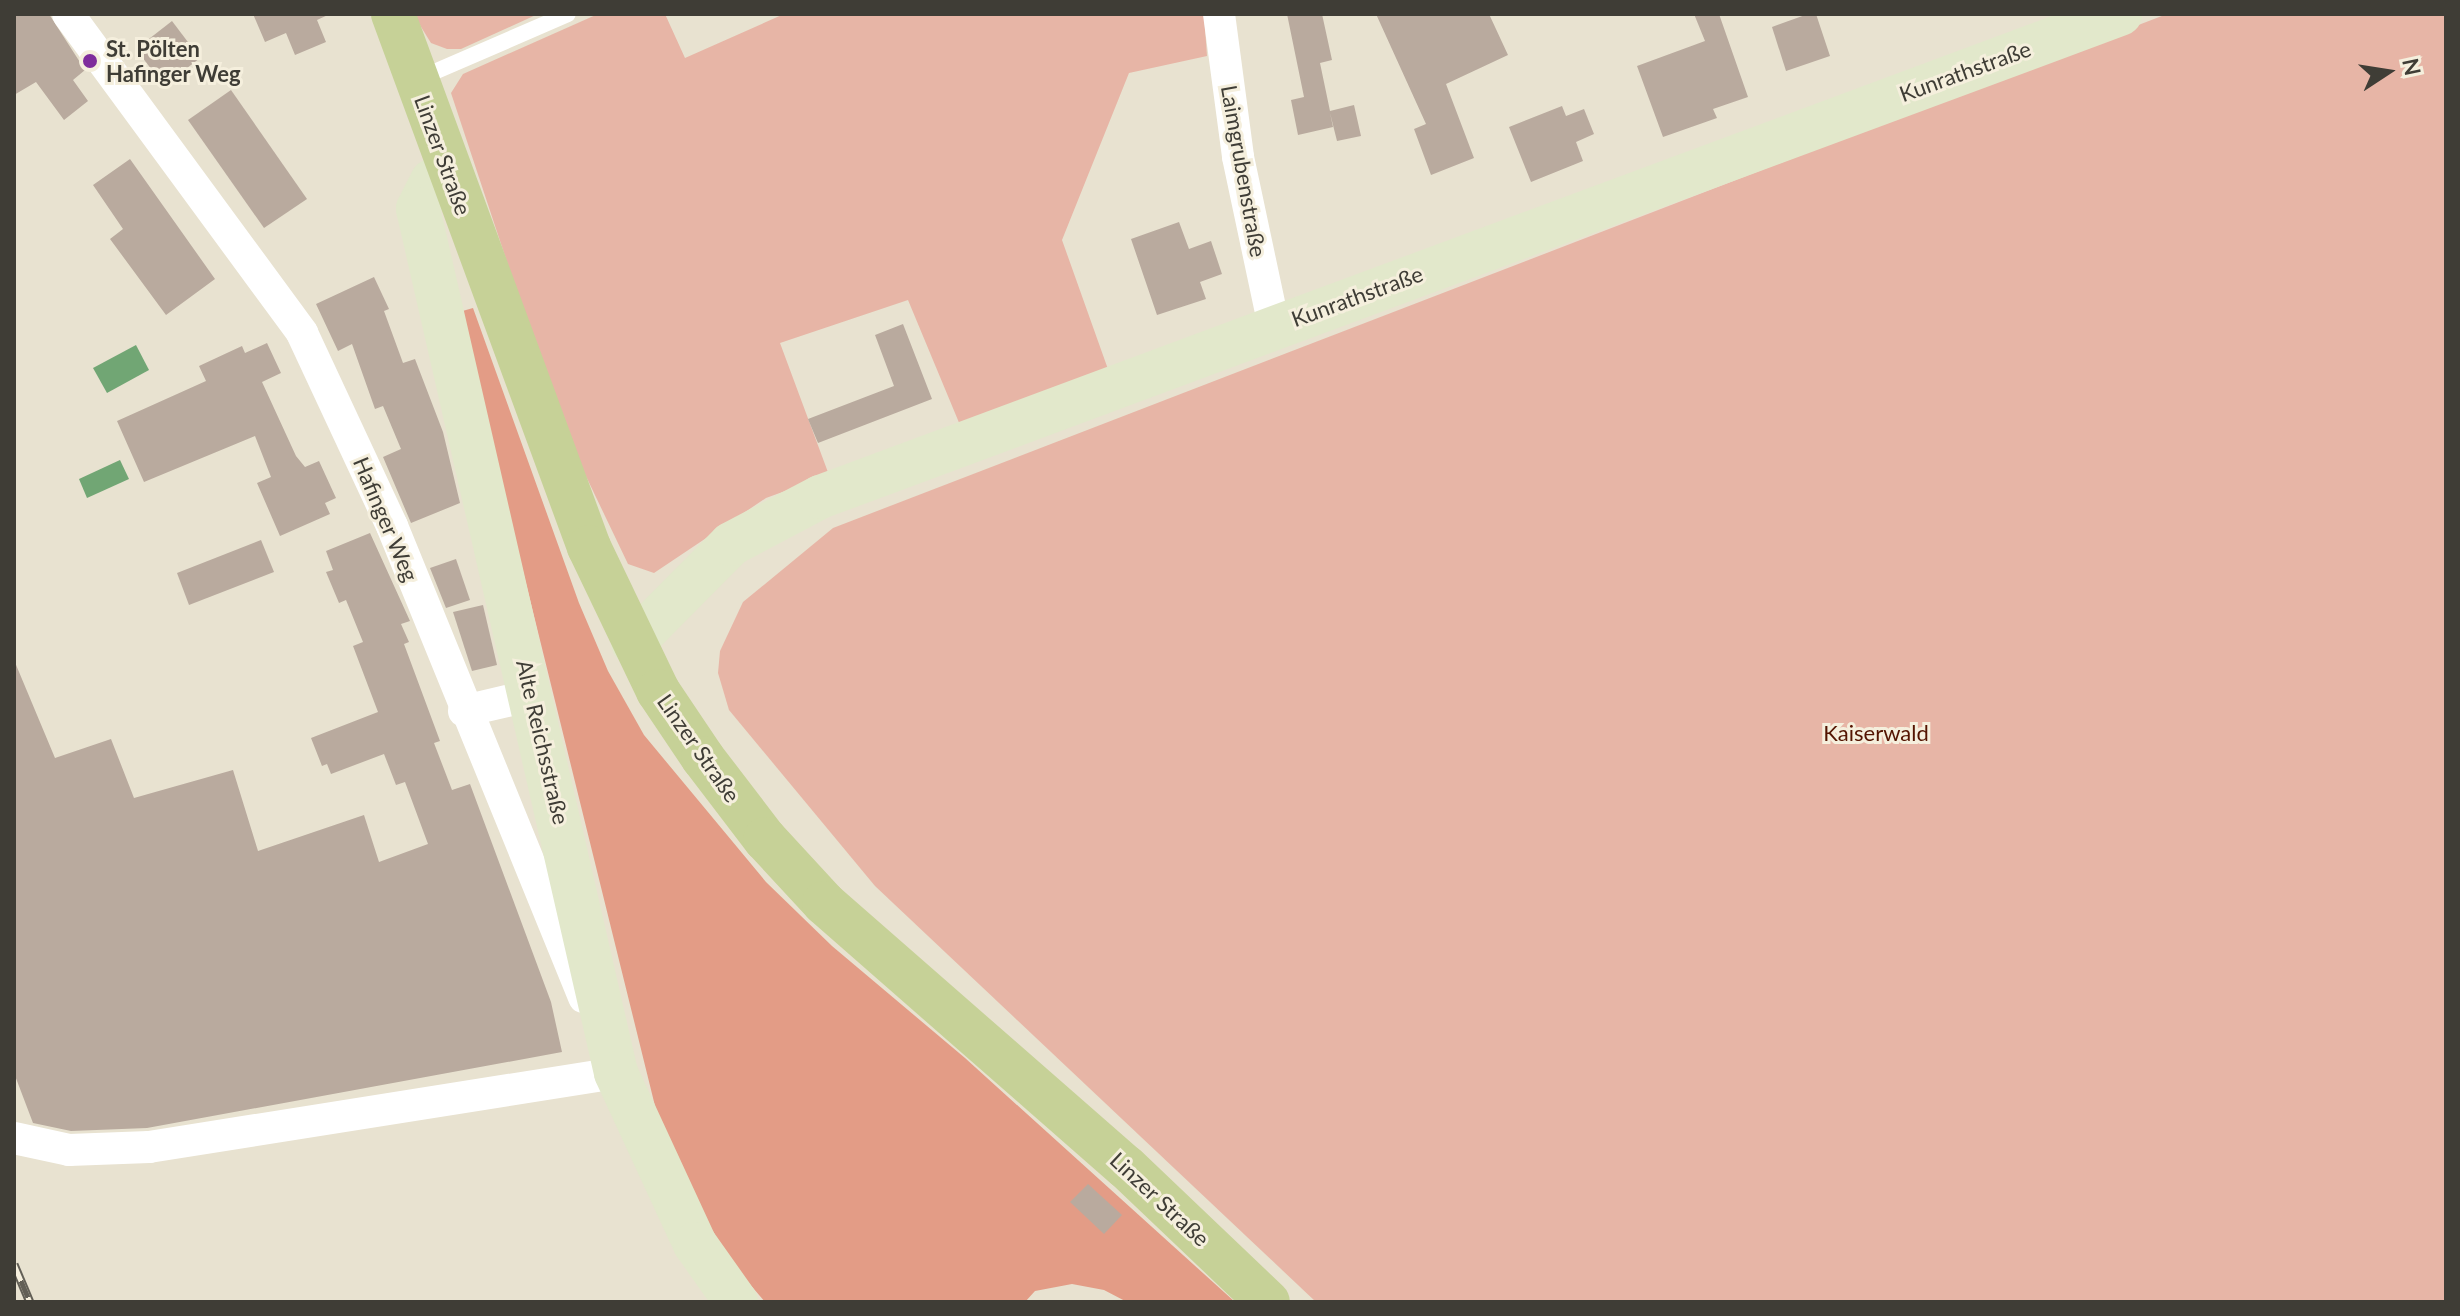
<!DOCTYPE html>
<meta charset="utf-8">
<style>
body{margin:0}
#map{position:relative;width:2460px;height:1316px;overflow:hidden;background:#e8e2d0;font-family:Lato,sans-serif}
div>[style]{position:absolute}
.green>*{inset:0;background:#e7b5a6}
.forest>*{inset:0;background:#e39c86}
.water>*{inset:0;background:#71a674}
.building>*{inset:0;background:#b9aa9e}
.lane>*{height:16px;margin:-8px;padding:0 8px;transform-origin:8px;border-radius:8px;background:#fff}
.street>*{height:32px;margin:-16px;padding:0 16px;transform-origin:16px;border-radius:16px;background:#fff}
.secondary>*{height:44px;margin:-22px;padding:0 22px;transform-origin:22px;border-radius:22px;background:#e2e8cb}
.primary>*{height:44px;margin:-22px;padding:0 22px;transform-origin:22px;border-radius:22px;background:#c6d197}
.rail>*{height:9px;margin-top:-4.5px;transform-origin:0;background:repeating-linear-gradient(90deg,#f5efdd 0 18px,#625f56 0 36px);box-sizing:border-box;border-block:2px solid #625f56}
.dots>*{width:22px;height:22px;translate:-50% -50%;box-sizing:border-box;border:4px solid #f5efdd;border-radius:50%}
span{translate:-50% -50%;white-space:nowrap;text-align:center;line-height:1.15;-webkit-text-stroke:6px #f5efdd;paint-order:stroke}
.poi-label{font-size:22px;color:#3f3d36;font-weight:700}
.left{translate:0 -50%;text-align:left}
.street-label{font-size:22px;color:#3f3d36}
.park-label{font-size:22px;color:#531401}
.frame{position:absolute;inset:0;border:16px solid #3f3d36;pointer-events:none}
.north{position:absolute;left:2348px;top:32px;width:80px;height:80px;-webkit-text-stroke:6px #f5efdd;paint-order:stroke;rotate:78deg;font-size:22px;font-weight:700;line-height:32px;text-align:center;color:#3f3d36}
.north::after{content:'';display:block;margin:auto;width:28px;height:36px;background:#3f3d36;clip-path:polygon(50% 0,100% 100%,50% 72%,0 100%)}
</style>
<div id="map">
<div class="green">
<div style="clip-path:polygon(413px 14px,538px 14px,461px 49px,447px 49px,431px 43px)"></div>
<div style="clip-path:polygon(598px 14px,665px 14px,685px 58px,784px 14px,1204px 14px,1207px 56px,1129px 73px,1062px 240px,1109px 372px,960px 425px,908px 300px,780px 343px,829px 475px,766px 498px,654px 573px,628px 564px,560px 422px,451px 93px,463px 74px)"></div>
<div style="clip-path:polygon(2167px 14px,2446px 14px,2446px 1302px,1316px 1302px,875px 886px,729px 710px,718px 673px,720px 651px,743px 602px,833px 528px)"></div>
</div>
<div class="forest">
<div style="clip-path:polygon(473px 308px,579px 603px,608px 671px,644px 735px,766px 882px,832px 946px,965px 1058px,1235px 1302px,1127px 1302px,1104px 1290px,1072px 1284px,1035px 1291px,1025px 1302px,765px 1302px,730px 1261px,697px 1209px,657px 1114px,459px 312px)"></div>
</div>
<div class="water">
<div style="clip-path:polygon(136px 345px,149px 370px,107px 393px,93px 368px)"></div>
<div style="clip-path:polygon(120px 460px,129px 479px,87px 498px,79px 479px)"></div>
</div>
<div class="building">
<div style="clip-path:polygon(14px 14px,49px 14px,85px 70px,73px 80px,88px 101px,64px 120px,36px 82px,14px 95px)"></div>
<div style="clip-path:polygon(253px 14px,330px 14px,317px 20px,326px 42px,295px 55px,286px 33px,265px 42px)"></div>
<div style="clip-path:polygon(1287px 14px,1322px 14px,1332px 60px,1320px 63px,1330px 111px,1354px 105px,1361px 136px,1337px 141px,1330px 113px,1333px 127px,1298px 135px,1291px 100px,1304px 97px)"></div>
<div style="clip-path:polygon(1376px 14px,1489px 14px,1508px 55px,1446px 84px,1474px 158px,1431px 175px,1414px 129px,1426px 124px)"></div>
<div style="clip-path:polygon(1694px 14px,1719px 14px,1748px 97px,1713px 109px,1717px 118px,1663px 137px,1637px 66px,1705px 41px)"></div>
<div style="clip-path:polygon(1808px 14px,1816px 14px,1830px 56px,1786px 71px,1772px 27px)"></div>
<div style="clip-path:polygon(172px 21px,200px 58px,164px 86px,136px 49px)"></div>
<div style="clip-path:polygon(231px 90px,307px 199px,264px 228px,188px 120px)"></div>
<div style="clip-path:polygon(1562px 106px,1566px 116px,1584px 109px,1594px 134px,1576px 142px,1583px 161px,1531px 182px,1509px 127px)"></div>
<div style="clip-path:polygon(130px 159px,215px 279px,166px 315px,110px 239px,123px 229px,93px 185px)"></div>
<div style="clip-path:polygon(1179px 222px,1189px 249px,1211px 241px,1222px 274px,1200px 282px,1206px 299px,1157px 315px,1131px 239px)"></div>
<div style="clip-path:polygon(374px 277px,389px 309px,384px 311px,403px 363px,415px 359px,443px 432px,460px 503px,411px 523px,383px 457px,401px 449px,383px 406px,375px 409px,352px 344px,338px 351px,316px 304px)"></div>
<div style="clip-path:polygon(903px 324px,932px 399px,818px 443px,808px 419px,894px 386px,875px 335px)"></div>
<div style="clip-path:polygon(267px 343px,281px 373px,262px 382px,296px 456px,305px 467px,319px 461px,336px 498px,325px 503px,330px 514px,280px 536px,257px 483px,271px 477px,255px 436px,144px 482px,117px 421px,206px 381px,199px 366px,242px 346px,245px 353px)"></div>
<div style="clip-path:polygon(370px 533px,410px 621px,401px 624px,409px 642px,404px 644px,440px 741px,434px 743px,452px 790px,470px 784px,551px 1002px,562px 1052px,147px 1128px,71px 1131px,33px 1123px,14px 1073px,14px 660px,55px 758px,111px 739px,134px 798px,233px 770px,258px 851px,364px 815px,379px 862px,428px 844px,405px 782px,396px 785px,384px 754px,331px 774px,327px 764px,322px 766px,311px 738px,378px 712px,353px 646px,363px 642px,346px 600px,339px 603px,326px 572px,333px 570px,326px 551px)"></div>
<div style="clip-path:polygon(261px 540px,274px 572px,189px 605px,177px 573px)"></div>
<div style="clip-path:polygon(456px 559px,470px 600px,446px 608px,430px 568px)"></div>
<div style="clip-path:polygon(483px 605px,497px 665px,472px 671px,453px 612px)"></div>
<div style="clip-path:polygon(1088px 1184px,1122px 1215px,1104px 1234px,1070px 1202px)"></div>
</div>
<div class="lane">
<div style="left:418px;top:79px;width:163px;rotate:-23.4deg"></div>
</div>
<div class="street">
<div style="left:68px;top:14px;width:396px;rotate:53.7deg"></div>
<div style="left:302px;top:333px;width:213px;rotate:65deg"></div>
<div style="left:392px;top:526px;width:509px;rotate:67.82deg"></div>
<div style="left:1219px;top:14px;width:144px;rotate:82.4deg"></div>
<div style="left:1238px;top:157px;width:174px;rotate:78deg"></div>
<div style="left:464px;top:711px;width:71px;rotate:-13.1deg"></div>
<div style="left:14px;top:1138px;width:56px;rotate:12.3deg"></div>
<div style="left:69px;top:1150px;width:80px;rotate:-2.1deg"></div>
<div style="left:149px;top:1147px;width:473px;rotate:-9deg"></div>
<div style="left:616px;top:1073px;width:21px;rotate:-113deg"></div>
</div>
<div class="secondary">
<div style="left:449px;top:172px;width:19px;rotate:152deg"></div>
<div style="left:432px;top:181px;width:31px;rotate:117deg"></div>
<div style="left:418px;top:209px;width:886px;rotate:77.09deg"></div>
<div style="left:616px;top:1073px;width:188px;rotate:65.2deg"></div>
<div style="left:695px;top:1244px;width:71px;rotate:54.7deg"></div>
<div style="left:633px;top:643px;width:139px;rotate:-45.3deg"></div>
<div style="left:731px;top:544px;width:101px;rotate:-27.8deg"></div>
<div style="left:820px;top:497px;width:1387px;rotate:-20.38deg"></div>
</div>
<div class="primary">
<div style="left:393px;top:14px;width:568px;rotate:69.81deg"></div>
<div style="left:589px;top:547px;width:160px;rotate:64.4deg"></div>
<div style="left:658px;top:691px;width:81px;rotate:56.1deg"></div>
<div style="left:703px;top:758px;width:102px;rotate:52.6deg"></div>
<div style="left:765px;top:839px;width:87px;rotate:47.3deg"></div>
<div style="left:824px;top:903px;width:401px;rotate:41.2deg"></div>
<div style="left:1126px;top:1167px;width:196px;rotate:43.6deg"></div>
</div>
<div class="rail">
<div style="left:14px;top:1264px;width:41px;rotate:67.2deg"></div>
</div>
<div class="dots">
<div style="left:90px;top:61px;background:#7f2d9c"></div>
</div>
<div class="poi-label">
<span class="left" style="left:106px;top:61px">St. Pölten<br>Hafinger Weg</span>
</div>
<div class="street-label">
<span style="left:1965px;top:71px;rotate:-20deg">Kunrathstraße</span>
<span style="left:443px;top:155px;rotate:70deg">Linzer Straße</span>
<span style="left:1244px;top:171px;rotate:80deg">Laimgrubenstraße</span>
<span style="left:1357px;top:296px;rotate:-20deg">Kunrathstraße</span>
<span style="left:386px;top:519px;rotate:67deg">Hafinger Weg</span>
<span style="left:543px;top:742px;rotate:77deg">Alte Reichsstraße</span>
<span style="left:699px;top:748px;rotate:55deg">Linzer Straße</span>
<span style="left:1160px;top:1199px;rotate:43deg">Linzer Straße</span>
</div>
<div class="park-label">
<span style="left:1876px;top:733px">Kaiserwald</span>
</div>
<div class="frame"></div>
<div class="north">N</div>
</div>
